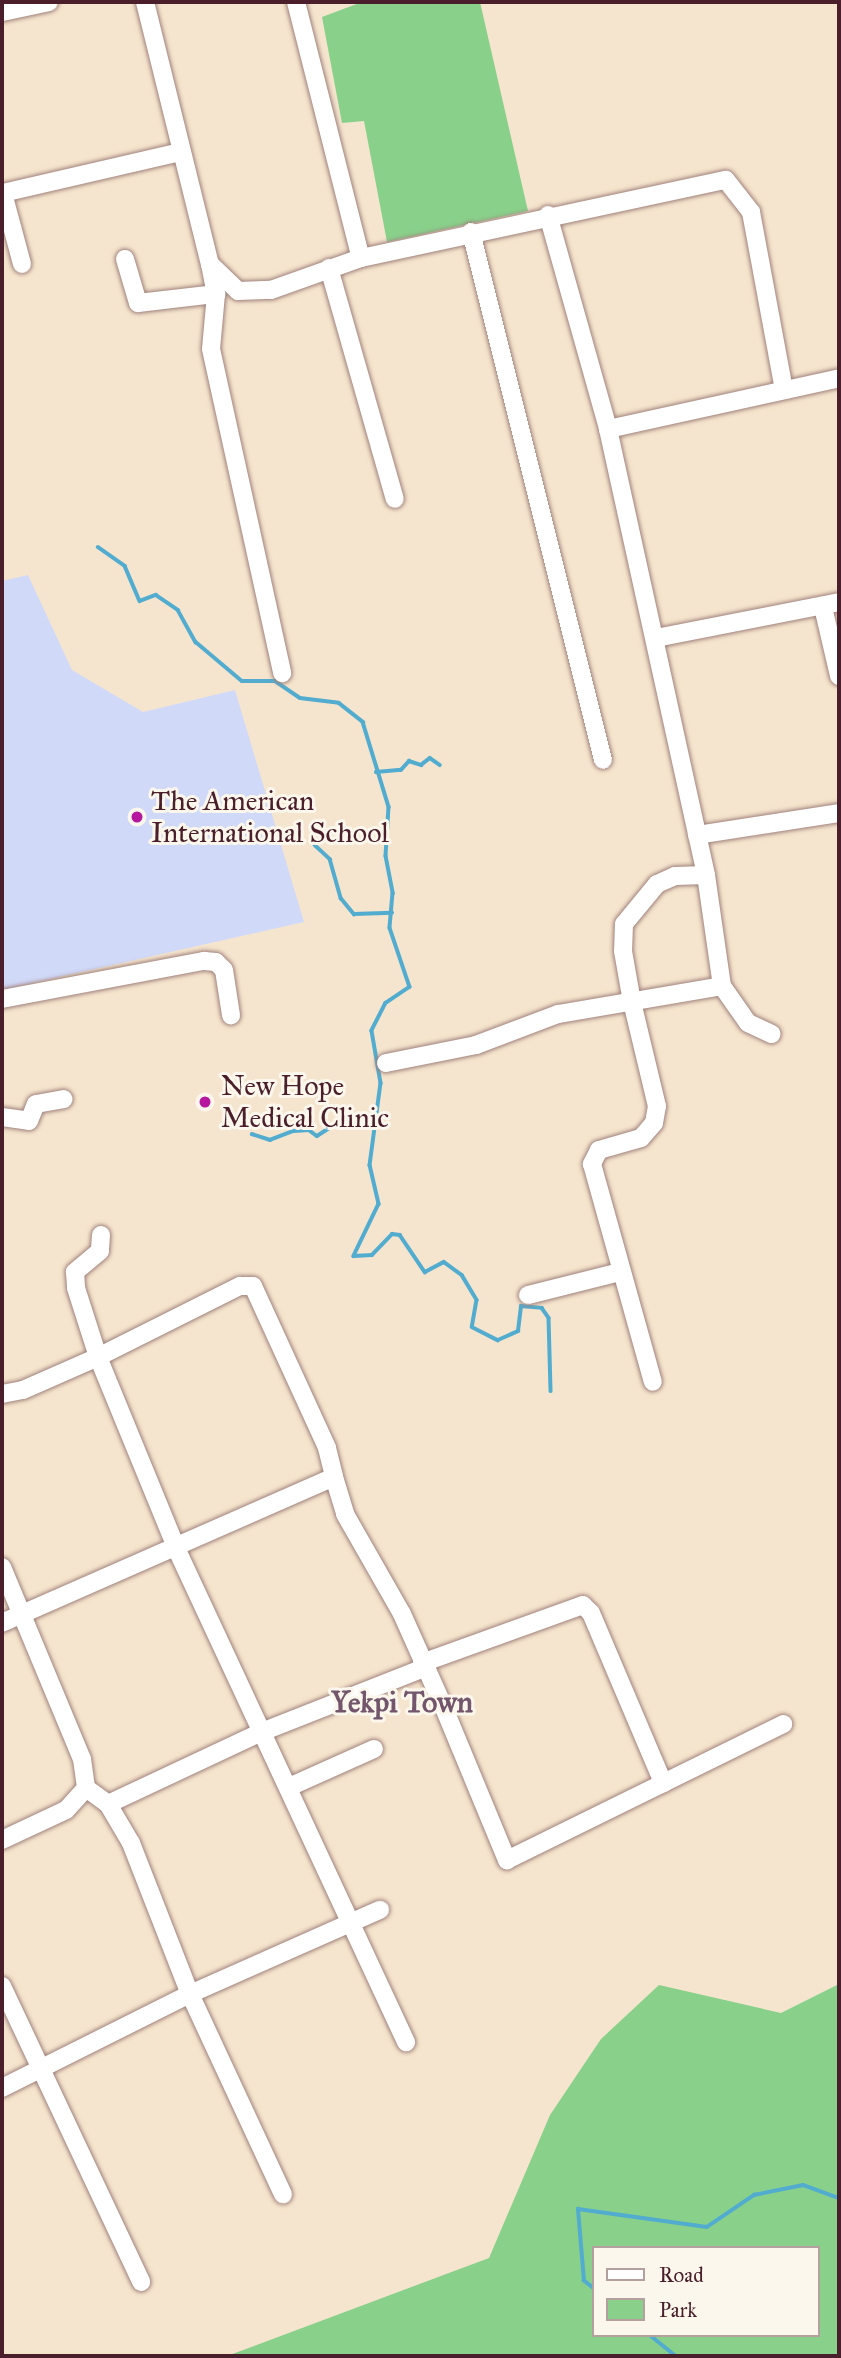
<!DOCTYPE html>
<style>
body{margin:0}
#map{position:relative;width:841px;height:2358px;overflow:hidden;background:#f6e5ce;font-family:"IM FELL Great Primer",serif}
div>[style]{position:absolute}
.built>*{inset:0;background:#d1d9f9}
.green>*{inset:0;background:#89d08b}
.stream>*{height:3.5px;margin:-1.75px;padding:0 1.75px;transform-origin:1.75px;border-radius:1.75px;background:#52accf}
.roads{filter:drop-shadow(0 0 2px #a0827c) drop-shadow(0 0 2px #a0827c)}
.minor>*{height:18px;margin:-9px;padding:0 9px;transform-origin:9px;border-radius:9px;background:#fff}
.dots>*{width:19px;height:19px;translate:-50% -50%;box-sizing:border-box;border:4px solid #fbf7ec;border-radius:50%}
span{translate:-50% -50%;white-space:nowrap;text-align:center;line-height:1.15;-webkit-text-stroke:6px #fbf7ec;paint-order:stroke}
.poi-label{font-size:28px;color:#4a1f2b}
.left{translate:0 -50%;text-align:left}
.neighbourhood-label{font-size:30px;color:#73556c;font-weight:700}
.frame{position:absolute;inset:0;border:4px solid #4a1f2b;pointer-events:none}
.legend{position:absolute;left:592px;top:2246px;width:228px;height:91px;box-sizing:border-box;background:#fbf7ec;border:2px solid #b4a19f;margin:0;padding:9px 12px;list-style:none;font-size:21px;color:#4a1f2b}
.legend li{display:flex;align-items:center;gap:14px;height:35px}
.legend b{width:35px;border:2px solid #b4a19f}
</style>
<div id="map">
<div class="built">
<div style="clip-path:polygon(28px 575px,72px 670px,143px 712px,235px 690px,304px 922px,2px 990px,2px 581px)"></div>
</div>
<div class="green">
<div style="clip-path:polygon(362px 2px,480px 2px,528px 211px,387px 242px,364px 121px,342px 123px,322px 17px)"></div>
<div style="clip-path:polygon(evenodd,839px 1984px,839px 2356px,227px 2356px,489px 2258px,550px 2115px,601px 2039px,659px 1985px,781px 2013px,839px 1984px,594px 2248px,818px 2248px,818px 2335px,594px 2335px,594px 2248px)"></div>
</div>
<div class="stream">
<div style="left:98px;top:547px;width:33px;rotate:35deg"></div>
<div style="left:125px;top:566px;width:38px;rotate:67deg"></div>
<div style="left:140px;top:601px;width:17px;rotate:-21deg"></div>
<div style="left:156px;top:595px;width:27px;rotate:34deg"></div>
<div style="left:178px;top:610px;width:37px;rotate:61deg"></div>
<div style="left:196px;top:642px;width:60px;rotate:40.3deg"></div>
<div style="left:242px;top:681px;width:33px"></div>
<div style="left:275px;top:681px;width:30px;rotate:34deg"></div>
<div style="left:300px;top:698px;width:39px;rotate:7deg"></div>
<div style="left:339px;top:703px;width:31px;rotate:38deg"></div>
<div style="left:363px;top:722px;width:89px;rotate:73deg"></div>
<div style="left:389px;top:807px;width:49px;rotate:93.5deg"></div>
<div style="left:386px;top:856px;width:38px;rotate:79deg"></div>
<div style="left:393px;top:893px;width:35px;rotate:95deg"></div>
<div style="left:390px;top:928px;width:62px;rotate:71.3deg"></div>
<div style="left:410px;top:987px;width:29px;rotate:146deg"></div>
<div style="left:386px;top:1003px;width:31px;rotate:117deg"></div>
<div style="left:372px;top:1031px;width:53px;rotate:80.2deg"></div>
<div style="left:381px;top:1083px;width:83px;rotate:97.6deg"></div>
<div style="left:370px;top:1165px;width:40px;rotate:77deg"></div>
<div style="left:379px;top:1204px;width:58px;rotate:115.7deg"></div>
<div style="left:354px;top:1256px;width:18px;rotate:-3deg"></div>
<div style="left:372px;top:1255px;width:29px;rotate:-46deg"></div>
<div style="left:392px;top:1234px;width:8px;rotate:7deg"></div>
<div style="left:400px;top:1235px;width:45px;rotate:56deg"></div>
<div style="left:425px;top:1272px;width:21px;rotate:-28deg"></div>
<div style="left:444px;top:1262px;width:22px;rotate:36deg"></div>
<div style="left:462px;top:1275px;width:29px;rotate:59deg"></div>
<div style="left:477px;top:1300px;width:27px;rotate:100deg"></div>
<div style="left:472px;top:1327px;width:29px;rotate:27deg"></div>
<div style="left:498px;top:1340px;width:22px;rotate:-24deg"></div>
<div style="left:518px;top:1331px;width:25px;rotate:-83deg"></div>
<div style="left:521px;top:1306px;width:21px;rotate:5deg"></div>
<div style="left:542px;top:1308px;width:12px;rotate:55deg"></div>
<div style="left:549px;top:1318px;width:73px;rotate:88.4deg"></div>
<div style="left:376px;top:772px;width:25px;rotate:-5deg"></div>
<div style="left:401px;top:770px;width:12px;rotate:-48deg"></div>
<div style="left:409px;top:761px;width:13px;rotate:18deg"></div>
<div style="left:421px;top:765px;width:11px;rotate:-38deg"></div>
<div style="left:430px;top:758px;width:12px;rotate:35deg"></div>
<div style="left:315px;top:845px;width:21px;rotate:43deg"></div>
<div style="left:330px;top:859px;width:41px;rotate:74.2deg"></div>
<div style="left:341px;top:898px;width:21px;rotate:51deg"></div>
<div style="left:354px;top:914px;width:38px;rotate:-2deg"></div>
<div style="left:252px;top:1134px;width:19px;rotate:18deg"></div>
<div style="left:270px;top:1140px;width:26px;rotate:-21deg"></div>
<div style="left:294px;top:1131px;width:15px;rotate:-4deg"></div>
<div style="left:309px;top:1130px;width:10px;rotate:37deg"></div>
<div style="left:317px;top:1136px;width:27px;rotate:-33deg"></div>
<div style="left:340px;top:1121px;width:23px;rotate:2deg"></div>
<div style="left:363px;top:1122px;width:17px;rotate:-40deg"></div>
<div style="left:594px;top:2289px;width:13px;rotate:-141deg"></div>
<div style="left:584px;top:2281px;width:72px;rotate:-94.8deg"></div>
<div style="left:578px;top:2209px;width:130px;rotate:7.9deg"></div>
<div style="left:707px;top:2227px;width:57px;rotate:-34.2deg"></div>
<div style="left:754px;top:2195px;width:50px;rotate:-11.5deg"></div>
<div style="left:803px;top:2185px;width:38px;rotate:20deg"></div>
<div style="left:650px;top:2335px;width:33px;rotate:39deg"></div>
</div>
<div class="roads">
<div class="minor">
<div style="left:145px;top:2px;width:270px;rotate:76.1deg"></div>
<div style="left:210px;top:264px;width:31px;rotate:79deg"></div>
<div style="left:216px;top:294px;width:55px;rotate:95.2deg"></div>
<div style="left:211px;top:349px;width:332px;rotate:77.6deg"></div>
<div style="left:296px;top:2px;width:264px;rotate:75.8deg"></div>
<div style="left:2px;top:12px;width:48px;rotate:-12deg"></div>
<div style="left:548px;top:215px;width:222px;rotate:74.3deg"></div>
<div style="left:608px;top:429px;width:457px;rotate:77.6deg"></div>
<div style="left:706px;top:875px;width:31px;rotate:178deg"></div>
<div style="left:675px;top:876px;width:20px;rotate:156deg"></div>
<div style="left:657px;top:884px;width:52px;rotate:129.5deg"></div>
<div style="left:624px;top:924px;width:27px;rotate:92deg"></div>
<div style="left:623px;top:951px;width:52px;rotate:80deg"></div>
<div style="left:632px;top:1002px;width:107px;rotate:76.5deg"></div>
<div style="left:657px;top:1106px;width:17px;rotate:100deg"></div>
<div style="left:654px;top:1123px;width:20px;rotate:131deg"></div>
<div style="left:641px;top:1138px;width:44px;rotate:164.1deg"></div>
<div style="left:599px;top:1150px;width:16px;rotate:117deg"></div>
<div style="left:592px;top:1164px;width:226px;rotate:74.4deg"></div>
<div style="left:471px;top:232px;width:544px;rotate:75.96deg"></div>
<div style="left:125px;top:259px;width:46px;rotate:73.5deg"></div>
<div style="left:138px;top:303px;width:79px;rotate:-6.6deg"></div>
<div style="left:22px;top:264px;width:73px;rotate:-105deg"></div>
<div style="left:3px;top:193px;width:182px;rotate:-13deg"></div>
<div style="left:210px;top:264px;width:39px;rotate:44deg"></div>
<div style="left:238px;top:291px;width:33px;rotate:-2deg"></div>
<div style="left:271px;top:290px;width:96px;rotate:-19.6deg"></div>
<div style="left:361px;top:258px;width:373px;rotate:-12.1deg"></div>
<div style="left:726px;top:180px;width:41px;rotate:52deg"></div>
<div style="left:751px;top:212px;width:181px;rotate:79.5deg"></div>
<div style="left:329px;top:268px;width:240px;rotate:74.1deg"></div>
<div style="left:608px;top:429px;width:237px;rotate:-12.4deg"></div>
<div style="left:823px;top:607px;width:71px;rotate:76.9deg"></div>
<div style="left:656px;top:638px;width:187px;rotate:-11.1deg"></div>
<div style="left:697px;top:835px;width:144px;rotate:-8.8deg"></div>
<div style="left:706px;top:875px;width:112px;rotate:81.8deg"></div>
<div style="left:722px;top:986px;width:45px;rotate:54.9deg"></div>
<div style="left:748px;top:1023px;width:26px;rotate:25deg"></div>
<div style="left:2px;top:999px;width:206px;rotate:-10.7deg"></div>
<div style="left:204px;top:961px;width:12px;rotate:5deg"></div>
<div style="left:216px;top:962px;width:11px;rotate:45deg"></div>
<div style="left:224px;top:970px;width:46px;rotate:81.2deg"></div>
<div style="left:386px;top:1063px;width:92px;rotate:-11.3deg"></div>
<div style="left:476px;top:1045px;width:88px;rotate:-20.7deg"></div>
<div style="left:558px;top:1014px;width:166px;rotate:-9.7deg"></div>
<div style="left:2px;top:1117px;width:27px;rotate:8deg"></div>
<div style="left:29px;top:1121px;width:18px;rotate:-68deg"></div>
<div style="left:36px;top:1104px;width:28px;rotate:-10deg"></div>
<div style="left:101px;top:1235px;width:16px;rotate:94deg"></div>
<div style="left:100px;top:1251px;width:33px;rotate:140deg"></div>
<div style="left:75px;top:1272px;width:16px;rotate:86deg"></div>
<div style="left:76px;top:1288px;width:72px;rotate:72.3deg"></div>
<div style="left:98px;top:1357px;width:209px;rotate:67.7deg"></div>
<div style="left:177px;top:1550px;width:543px;rotate:65.04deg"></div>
<div style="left:528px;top:1295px;width:95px;rotate:-14deg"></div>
<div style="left:2px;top:1394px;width:21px;rotate:-11deg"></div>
<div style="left:23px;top:1390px;width:82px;rotate:-23.7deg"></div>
<div style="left:98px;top:1357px;width:159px;rotate:-26.6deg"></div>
<div style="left:240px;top:1286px;width:13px"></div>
<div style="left:253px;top:1286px;width:178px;rotate:65.4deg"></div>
<div style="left:327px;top:1448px;width:30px;rotate:76deg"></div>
<div style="left:334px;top:1477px;width:363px;rotate:156.3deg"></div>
<div style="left:334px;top:1477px;width:39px;rotate:73deg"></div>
<div style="left:345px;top:1514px;width:115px;rotate:60.3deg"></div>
<div style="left:402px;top:1614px;width:103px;rotate:65.9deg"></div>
<div style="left:444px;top:1708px;width:165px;rotate:67.5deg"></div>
<div style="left:507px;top:1860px;width:308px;rotate:-26.2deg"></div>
<div style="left:2px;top:1567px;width:208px;rotate:67.4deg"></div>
<div style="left:82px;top:1759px;width:29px;rotate:82deg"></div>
<div style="left:86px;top:1788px;width:30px;rotate:132deg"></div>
<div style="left:66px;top:1810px;width:71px;rotate:154.9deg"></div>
<div style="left:422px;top:1663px;width:171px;rotate:-19.8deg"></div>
<div style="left:583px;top:1605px;width:11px;rotate:45deg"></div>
<div style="left:591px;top:1613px;width:185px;rotate:67deg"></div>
<div style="left:289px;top:1787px;width:93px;rotate:-24.1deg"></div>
<div style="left:86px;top:1788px;width:27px;rotate:36deg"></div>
<div style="left:108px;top:1804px;width:45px;rotate:59.5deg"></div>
<div style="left:131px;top:1843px;width:162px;rotate:68.7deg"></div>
<div style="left:190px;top:1994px;width:221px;rotate:65.1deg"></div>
<div style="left:108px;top:1804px;width:172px;rotate:-25.1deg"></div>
<div style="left:264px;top:1731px;width:172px;rotate:-21.5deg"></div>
<div style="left:2px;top:1986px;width:327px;rotate:64.8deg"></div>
<div style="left:2px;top:2088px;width:210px;rotate:-26.6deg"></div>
<div style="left:190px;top:1994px;width:208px;rotate:-23.9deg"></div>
</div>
</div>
<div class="dots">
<div style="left:137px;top:817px;background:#b5179e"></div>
<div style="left:205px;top:1102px;background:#b5179e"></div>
</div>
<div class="poi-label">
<span class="left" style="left:151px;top:817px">The American<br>International School</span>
<span class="left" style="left:221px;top:1102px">New Hope<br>Medical Clinic</span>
</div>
<div class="neighbourhood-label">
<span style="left:402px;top:1702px">Yekpi Town</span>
</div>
<div class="frame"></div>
<ul class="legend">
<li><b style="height:9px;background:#fff"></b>Road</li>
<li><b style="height:19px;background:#89d08b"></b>Park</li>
</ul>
</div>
